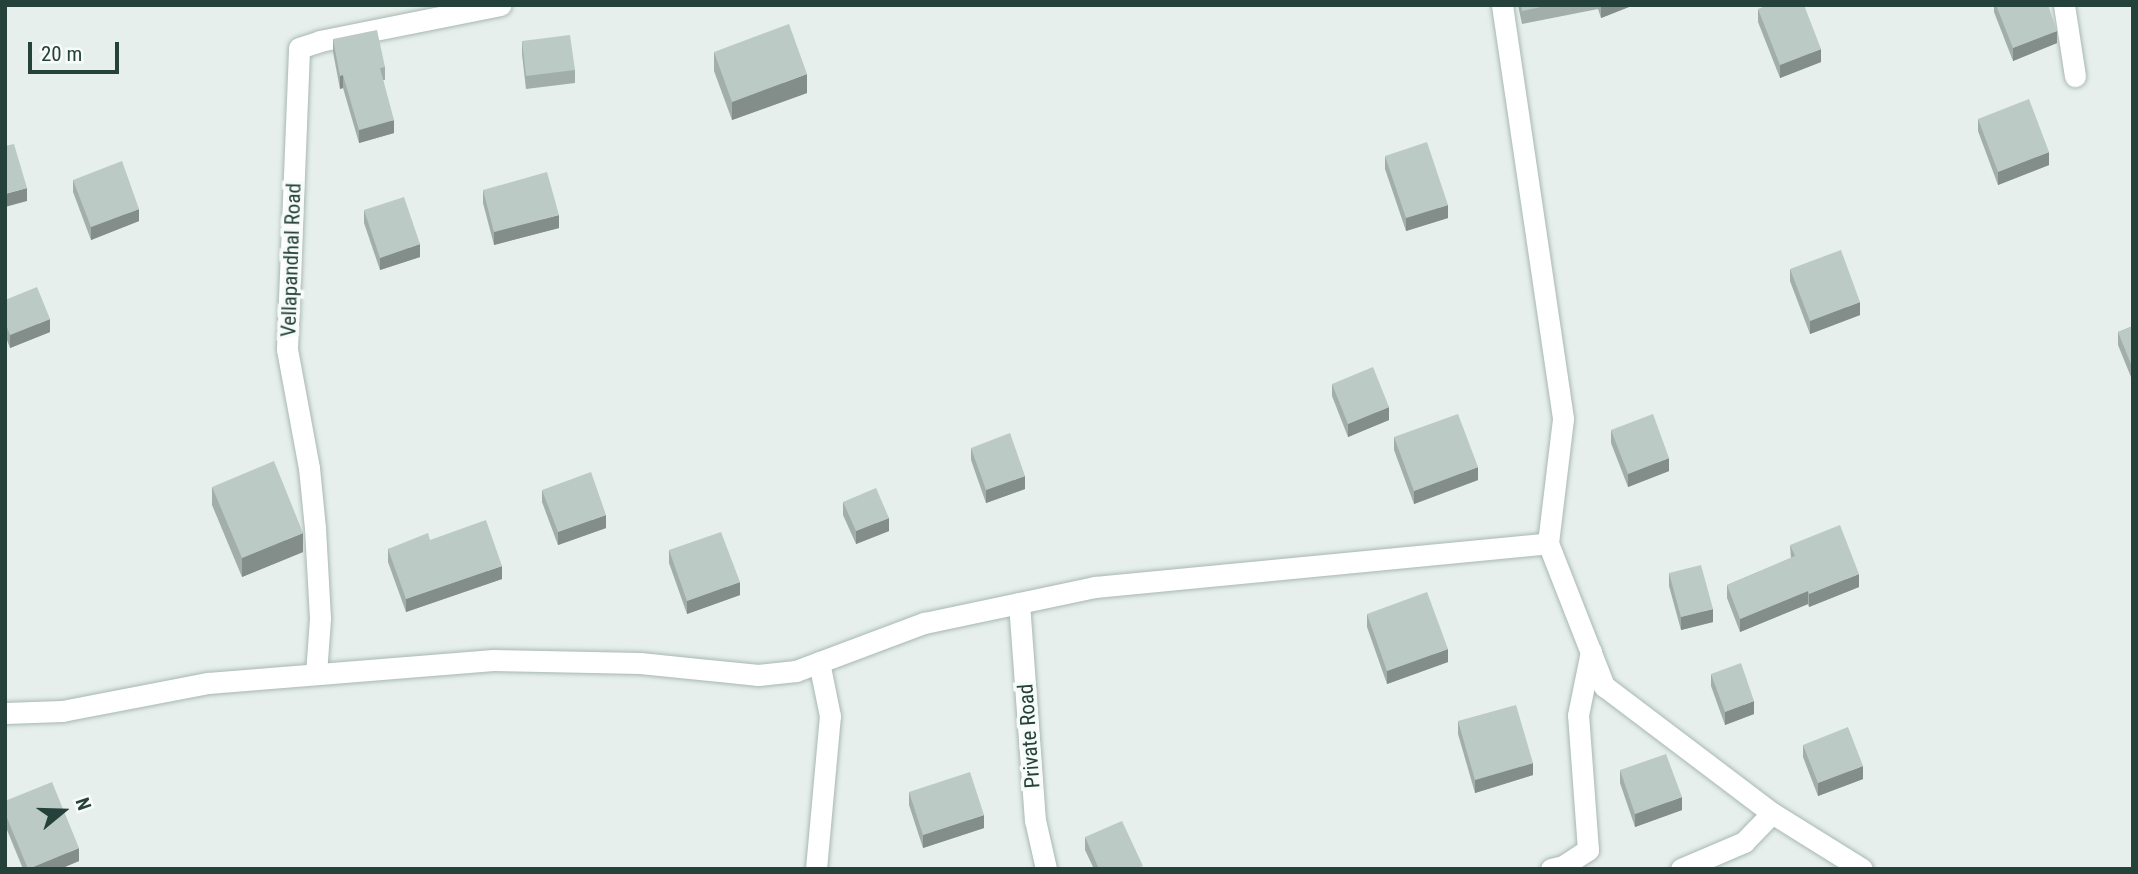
<!DOCTYPE html>
<style>
body{margin:0}
#map{position:relative;width:2138px;height:874px;overflow:hidden;background:#e6efeb;font-family:"Roboto Condensed",sans-serif}
div>[style]{position:absolute}
.roads{filter:drop-shadow(0 0 2px #a8b8b2) drop-shadow(0 0 2px #a8b8b2)}
.street>*{height:21px;margin:-10.5px;padding:0 10.5px;transform-origin:10.5px;border-radius:10.5px;background:#fff}
.wall>*{inset:0;background:#a1aea9}
.shaded-wall>*{inset:0;background:#838d89}
.building>*{inset:0;background:#bbcac4}
span{translate:-50% -50%;white-space:nowrap;text-align:center;line-height:1.15;-webkit-text-stroke:7px #f7fbf9;paint-order:stroke}
.street-label{font-size:21px;color:#24423a}
.frame{position:absolute;inset:0;border:7px solid #24423a;pointer-events:none}
.north{position:absolute;left:28px;top:776px;width:70px;height:70px;-webkit-text-stroke:5px #f7fbf9;paint-order:stroke;rotate:71deg;font-size:19px;font-weight:700;line-height:28px;text-align:center;color:#24423a}
.north::after{content:'';display:block;margin:auto;width:24px;height:32px;background:#24423a;clip-path:polygon(50% 0,100% 100%,50% 72%,0 100%)}
.scale{position:absolute;left:28px;top:42px;width:91px;height:32px;box-sizing:border-box;border:4px solid #24423a;border-top:0;padding-left:9px;font-size:21px;line-height:24px;white-space:nowrap;color:#24423a;-webkit-text-stroke:5px #f7fbf9;paint-order:stroke}
</style>
<div id="map">
<div class="roads">
<div class="street">
<div style="left:1502px;top:5px;width:418px;rotate:81.6deg"></div>
<div style="left:1563px;top:419px;width:125px;rotate:96.9deg"></div>
<div style="left:1548px;top:543px;width:154px;rotate:68.6deg"></div>
<div style="left:1604px;top:686px;width:211px;rotate:37.1deg"></div>
<div style="left:1772px;top:813px;width:106px;rotate:31.9deg"></div>
<div style="left:2064px;top:5px;width:72px;rotate:81.2deg"></div>
<div style="left:1019px;top:603px;width:218px;rotate:85.8deg"></div>
<div style="left:1035px;top:820px;width:50px;rotate:77.3deg"></div>
<div style="left:316px;top:674px;width:56px;rotate:-85.9deg"></div>
<div style="left:320px;top:618px;width:90px;rotate:-93.2deg"></div>
<div style="left:315px;top:528px;width:60px;rotate:-95.7deg"></div>
<div style="left:309px;top:468px;width:121px;rotate:-100.5deg"></div>
<div style="left:287px;top:349px;width:301px;rotate:-87.7deg"></div>
<div style="left:299px;top:48px;width:22px;rotate:-18deg"></div>
<div style="left:320px;top:41px;width:184px;rotate:-11.3deg"></div>
<div style="left:5px;top:713px;width:57px;rotate:-2deg"></div>
<div style="left:62px;top:711px;width:149px;rotate:-10.9deg"></div>
<div style="left:208px;top:683px;width:286px;rotate:-4.6deg"></div>
<div style="left:493px;top:660px;width:147px;rotate:1.2deg"></div>
<div style="left:640px;top:663px;width:119px;rotate:5.8deg"></div>
<div style="left:758px;top:675px;width:38px;rotate:-6deg"></div>
<div style="left:796px;top:671px;width:137px;rotate:-20.6deg"></div>
<div style="left:924px;top:623px;width:175px;rotate:-11.9deg"></div>
<div style="left:1095px;top:587px;width:455px;rotate:-5.5deg"></div>
<div style="left:816px;top:869px;width:154px;rotate:-84.8deg"></div>
<div style="left:830px;top:716px;width:55px;rotate:-101.5deg"></div>
<div style="left:1551px;top:869px;width:12px;rotate:-14deg"></div>
<div style="left:1563px;top:866px;width:30px;rotate:-33deg"></div>
<div style="left:1588px;top:850px;width:135px;rotate:-94.2deg"></div>
<div style="left:1578px;top:715px;width:65px;rotate:-78.5deg"></div>
<div style="left:1681px;top:869px;width:69px;rotate:-23.2deg"></div>
<div style="left:1744px;top:842px;width:40px;rotate:-46deg"></div>
</div>
</div>
<div class="wall">
<div style="clip-path:polygon(1518px 5px,1634px 5px,1601px 18px,1598px 9px,1522px 24px)"></div>
<div style="clip-path:polygon(1994px 5px,2048px 5px,2057px 43px,2013px 61px,1994px 12px)"></div>
<div style="clip-path:polygon(1758px 9px,1821px 62px,1780px 78px,1758px 22px)"></div>
<div style="clip-path:polygon(333px 39px,385px 67px,385px 80px,383px 80px,394px 133px,359px 143px,343px 88px,340px 89px,333px 52px)"></div>
<div style="clip-path:polygon(522px 41px,575px 70px,575px 83px,526px 89px,522px 54px)"></div>
<div style="clip-path:polygon(714px 52px,807px 93px,732px 120px,714px 71px)"></div>
<div style="clip-path:polygon(1978px 119px,2049px 165px,1998px 185px,1978px 131px)"></div>
<div style="clip-path:polygon(1385px 156px,1448px 218px,1406px 231px,1385px 169px)"></div>
<div style="clip-path:polygon(73px 180px,139px 221px,91px 240px,73px 192px)"></div>
<div style="clip-path:polygon(483px 190px,559px 228px,494px 245px,483px 203px)"></div>
<div style="clip-path:polygon(364px 210px,420px 257px,380px 270px,364px 223px)"></div>
<div style="clip-path:polygon(1790px 269px,1860px 315px,1810px 334px,1790px 281px)"></div>
<div style="clip-path:polygon(5px 300px,50px 332px,10px 348px,5px 335px)"></div>
<div style="clip-path:polygon(2133px 326px,2133px 382px,2118px 345px,2118px 332px)"></div>
<div style="clip-path:polygon(1332px 384px,1389px 420px,1348px 437px,1332px 396px)"></div>
<div style="clip-path:polygon(1611px 430px,1669px 471px,1628px 487px,1611px 443px)"></div>
<div style="clip-path:polygon(1394px 437px,1478px 480px,1414px 504px,1394px 450px)"></div>
<div style="clip-path:polygon(971px 448px,1025px 489px,986px 503px,971px 460px)"></div>
<div style="clip-path:polygon(212px 487px,303px 552px,242px 577px,212px 505px)"></div>
<div style="clip-path:polygon(542px 490px,606px 528px,558px 545px,542px 502px)"></div>
<div style="clip-path:polygon(843px 502px,889px 531px,856px 544px,843px 515px)"></div>
<div style="clip-path:polygon(430px 540px,502px 579px,406px 612px,388px 562px,388px 549px)"></div>
<div style="clip-path:polygon(1790px 545px,1859px 587px,1809px 607px,1808px 604px,1740px 632px,1727px 598px,1727px 585px,1791px 558px)"></div>
<div style="clip-path:polygon(669px 550px,740px 595px,687px 614px,669px 563px)"></div>
<div style="clip-path:polygon(1669px 573px,1713px 622px,1681px 630px,1669px 586px)"></div>
<div style="clip-path:polygon(1367px 614px,1448px 662px,1387px 684px,1367px 627px)"></div>
<div style="clip-path:polygon(1711px 674px,1754px 714px,1725px 725px,1711px 686px)"></div>
<div style="clip-path:polygon(1458px 721px,1533px 775px,1475px 793px,1458px 734px)"></div>
<div style="clip-path:polygon(1803px 745px,1863px 779px,1818px 796px,1803px 757px)"></div>
<div style="clip-path:polygon(1620px 770px,1682px 810px,1635px 827px,1620px 783px)"></div>
<div style="clip-path:polygon(909px 792px,984px 828px,923px 848px,909px 805px)"></div>
<div style="clip-path:polygon(5px 801px,79px 861px,60px 869px,23px 869px,5px 825px)"></div>
<div style="clip-path:polygon(1085px 837px,1143px 869px,1094px 869px,1085px 850px)"></div>
</div>
<div class="shaded-wall">
<div style="clip-path:polygon(1601px 5px,1634px 5px,1601px 18px)"></div>
<div style="clip-path:polygon(2057px 31px,2057px 43px,2013px 61px,2013px 48px)"></div>
<div style="clip-path:polygon(1821px 49px,1821px 62px,1780px 78px,1780px 65px)"></div>
<div style="clip-path:polygon(807px 74px,807px 93px,732px 120px,732px 102px)"></div>
<div style="clip-path:polygon(343px 75px,343px 88px,340px 89px,340px 76px)"></div>
<div style="clip-path:polygon(394px 120px,394px 133px,359px 143px,359px 130px)"></div>
<div style="clip-path:polygon(2049px 152px,2049px 165px,1998px 185px,1998px 172px)"></div>
<div style="clip-path:polygon(27px 188px,27px 201px,5px 207px,5px 194px)"></div>
<div style="clip-path:polygon(1448px 205px,1448px 218px,1406px 231px,1406px 218px)"></div>
<div style="clip-path:polygon(139px 209px,139px 221px,91px 240px,91px 227px)"></div>
<div style="clip-path:polygon(559px 215px,559px 228px,494px 245px,494px 232px)"></div>
<div style="clip-path:polygon(420px 244px,420px 257px,380px 270px,380px 258px)"></div>
<div style="clip-path:polygon(1860px 302px,1860px 315px,1810px 334px,1810px 321px)"></div>
<div style="clip-path:polygon(50px 319px,50px 332px,10px 348px,10px 335px)"></div>
<div style="clip-path:polygon(1389px 407px,1389px 420px,1348px 437px,1348px 424px)"></div>
<div style="clip-path:polygon(1669px 458px,1669px 471px,1628px 487px,1628px 474px)"></div>
<div style="clip-path:polygon(1478px 467px,1478px 480px,1414px 504px,1414px 491px)"></div>
<div style="clip-path:polygon(1025px 476px,1025px 489px,986px 503px,986px 490px)"></div>
<div style="clip-path:polygon(606px 515px,606px 528px,558px 545px,558px 532px)"></div>
<div style="clip-path:polygon(889px 518px,889px 531px,856px 544px,856px 531px)"></div>
<div style="clip-path:polygon(303px 533px,303px 552px,242px 577px,242px 558px)"></div>
<div style="clip-path:polygon(502px 566px,502px 579px,406px 612px,406px 599px)"></div>
<div style="clip-path:polygon(1859px 574px,1859px 587px,1809px 607px,1809px 594px)"></div>
<div style="clip-path:polygon(740px 582px,740px 595px,687px 614px,687px 601px)"></div>
<div style="clip-path:polygon(1808px 591px,1808px 604px,1740px 632px,1740px 619px)"></div>
<div style="clip-path:polygon(1713px 609px,1713px 622px,1681px 630px,1681px 617px)"></div>
<div style="clip-path:polygon(1448px 649px,1448px 662px,1387px 684px,1387px 671px)"></div>
<div style="clip-path:polygon(1754px 701px,1754px 714px,1725px 725px,1725px 712px)"></div>
<div style="clip-path:polygon(1533px 763px,1533px 775px,1475px 793px,1475px 780px)"></div>
<div style="clip-path:polygon(1863px 766px,1863px 779px,1818px 796px,1818px 783px)"></div>
<div style="clip-path:polygon(1682px 797px,1682px 810px,1635px 827px,1635px 814px)"></div>
<div style="clip-path:polygon(984px 815px,984px 828px,923px 848px,923px 835px)"></div>
<div style="clip-path:polygon(79px 848px,79px 861px,60px 869px,29px 869px)"></div>
</div>
<div class="building">
<div style="clip-path:polygon(1521px 5px,1551px 5px,1522px 11px)"></div>
<div style="clip-path:polygon(1768px 5px,1804px 5px,1821px 49px,1780px 65px,1758px 9px)"></div>
<div style="clip-path:polygon(1996px 5px,2048px 5px,2057px 31px,2013px 48px)"></div>
<div style="clip-path:polygon(789px 24px,807px 74px,732px 102px,714px 52px)"></div>
<div style="clip-path:polygon(377px 30px,385px 67px,380px 68px,394px 120px,359px 130px,343px 75px,340px 76px,333px 39px)"></div>
<div style="clip-path:polygon(570px 35px,575px 70px,526px 76px,522px 41px)"></div>
<div style="clip-path:polygon(2029px 99px,2049px 152px,1998px 172px,1978px 119px)"></div>
<div style="clip-path:polygon(1427px 142px,1448px 205px,1406px 218px,1385px 156px)"></div>
<div style="clip-path:polygon(14px 144px,27px 188px,5px 194px,5px 146px)"></div>
<div style="clip-path:polygon(122px 161px,139px 209px,91px 227px,73px 180px)"></div>
<div style="clip-path:polygon(547px 172px,559px 215px,494px 232px,483px 190px)"></div>
<div style="clip-path:polygon(404px 197px,420px 244px,380px 258px,364px 210px)"></div>
<div style="clip-path:polygon(1841px 250px,1860px 302px,1810px 321px,1790px 269px)"></div>
<div style="clip-path:polygon(37px 287px,50px 319px,10px 335px,5px 322px,5px 300px)"></div>
<div style="clip-path:polygon(2133px 326px,2133px 369px,2118px 332px)"></div>
<div style="clip-path:polygon(1373px 367px,1389px 407px,1348px 424px,1332px 384px)"></div>
<div style="clip-path:polygon(1458px 414px,1478px 467px,1414px 491px,1394px 437px)"></div>
<div style="clip-path:polygon(1653px 414px,1669px 458px,1628px 474px,1611px 430px)"></div>
<div style="clip-path:polygon(1010px 433px,1025px 476px,986px 490px,971px 448px)"></div>
<div style="clip-path:polygon(274px 461px,303px 533px,242px 558px,212px 487px)"></div>
<div style="clip-path:polygon(591px 472px,606px 515px,558px 532px,542px 490px)"></div>
<div style="clip-path:polygon(876px 488px,889px 518px,856px 531px,843px 502px)"></div>
<div style="clip-path:polygon(486px 520px,502px 566px,406px 599px,388px 549px,428px 533px,430px 540px)"></div>
<div style="clip-path:polygon(1840px 525px,1859px 574px,1809px 594px,1808px 591px,1740px 619px,1727px 585px,1795px 556px,1790px 545px)"></div>
<div style="clip-path:polygon(721px 532px,740px 582px,687px 601px,669px 550px)"></div>
<div style="clip-path:polygon(1701px 565px,1713px 609px,1681px 617px,1669px 573px)"></div>
<div style="clip-path:polygon(1427px 592px,1448px 649px,1387px 671px,1367px 614px)"></div>
<div style="clip-path:polygon(1741px 663px,1754px 701px,1725px 712px,1711px 674px)"></div>
<div style="clip-path:polygon(1516px 705px,1533px 763px,1475px 780px,1458px 721px)"></div>
<div style="clip-path:polygon(1848px 727px,1863px 766px,1818px 783px,1803px 745px)"></div>
<div style="clip-path:polygon(1666px 754px,1682px 797px,1635px 814px,1620px 770px)"></div>
<div style="clip-path:polygon(970px 772px,984px 815px,923px 835px,909px 792px)"></div>
<div style="clip-path:polygon(52px 782px,79px 848px,28px 869px,5px 813px,5px 801px)"></div>
<div style="clip-path:polygon(1122px 821px,1143px 866px,1135px 869px,1099px 869px,1085px 837px)"></div>
</div>
<div class="street-label">
<span style="left:291px;top:260px;rotate:-88deg">Vellapandhal Road</span>
<span style="left:1029px;top:736px;rotate:-94deg">Private Road</span>
</div>
<div class="frame"></div>
<div class="north">N</div>
<div class="scale">20 m</div>
</div>
